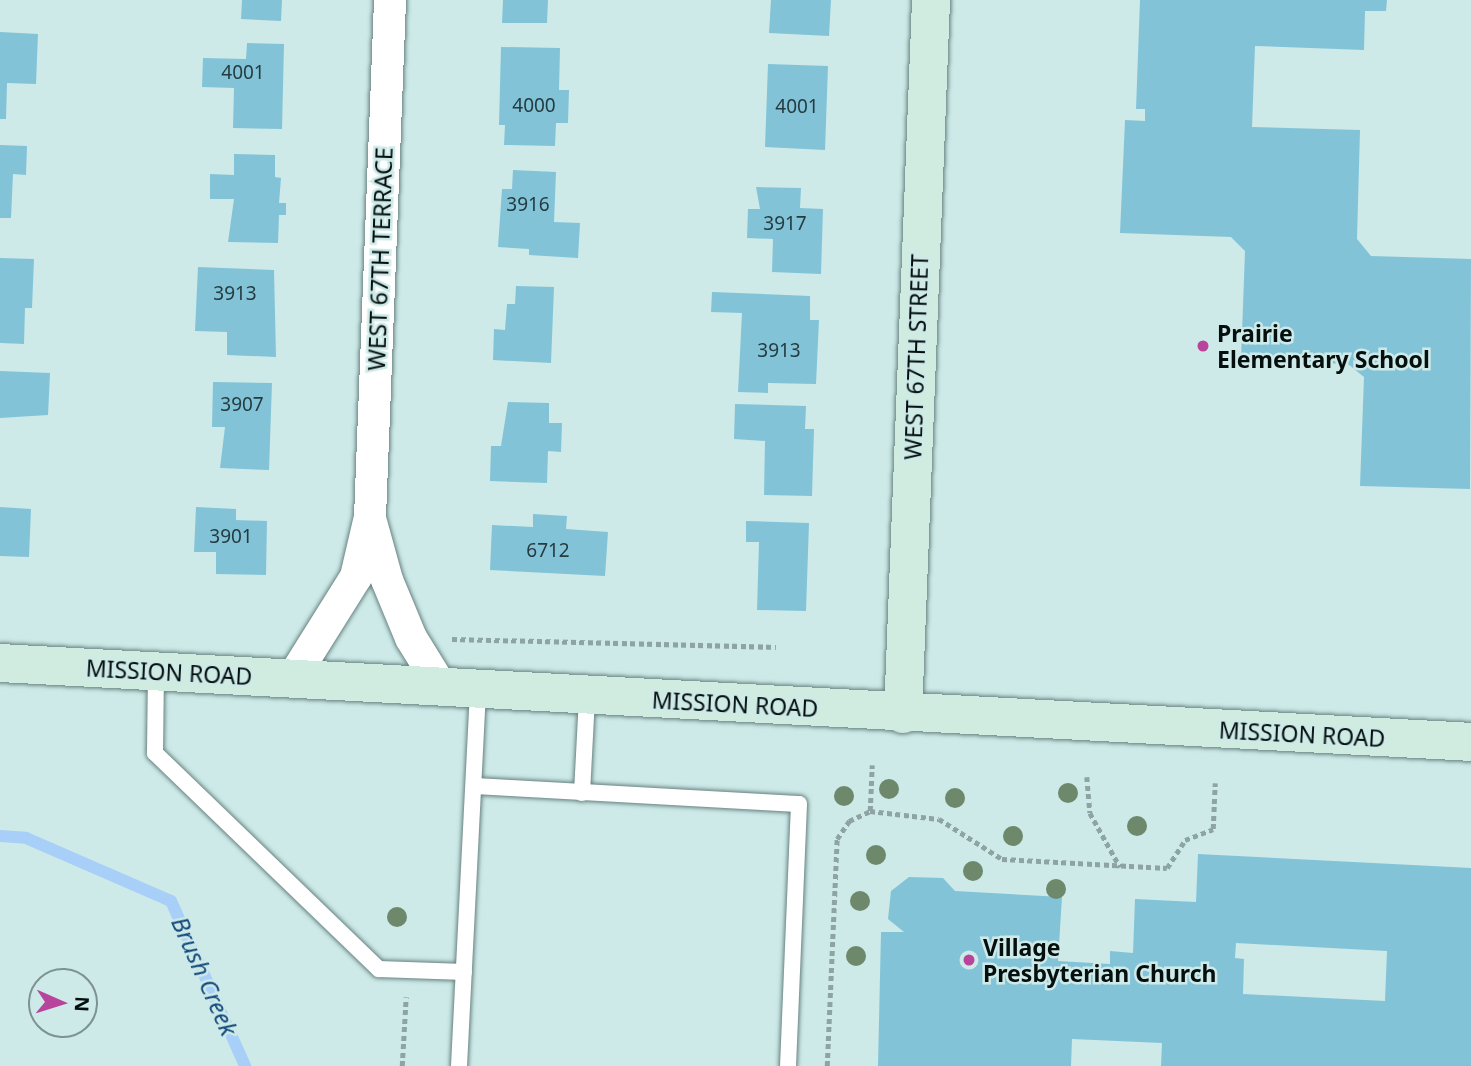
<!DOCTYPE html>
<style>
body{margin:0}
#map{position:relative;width:1471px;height:1066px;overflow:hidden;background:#cdeae8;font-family:"Noto Sans",sans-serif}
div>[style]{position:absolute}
.stream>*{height:12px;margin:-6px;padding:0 6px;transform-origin:6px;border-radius:6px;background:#a8cff8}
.building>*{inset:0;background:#83c3d8}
.path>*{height:4.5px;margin-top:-2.25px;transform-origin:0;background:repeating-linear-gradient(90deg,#8da4a2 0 5px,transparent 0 8.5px)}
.roads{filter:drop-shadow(0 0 2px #678281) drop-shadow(0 0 2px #678281)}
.lane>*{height:16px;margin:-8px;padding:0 8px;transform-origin:8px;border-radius:8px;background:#fff}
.street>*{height:32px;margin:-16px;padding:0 16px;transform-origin:16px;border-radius:16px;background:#fff}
.secondary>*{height:38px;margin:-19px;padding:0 19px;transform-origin:19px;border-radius:19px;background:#d0ece0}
.trees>*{width:20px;height:20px;margin:-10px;border-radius:50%;background:#6d886b}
.dots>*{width:19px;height:19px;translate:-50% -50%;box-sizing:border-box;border:4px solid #cdeae8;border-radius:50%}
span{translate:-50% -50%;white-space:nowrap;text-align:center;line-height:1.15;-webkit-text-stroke:5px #cdeae8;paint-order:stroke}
.number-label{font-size:19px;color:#243c40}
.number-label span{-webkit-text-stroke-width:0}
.street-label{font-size:23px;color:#050f0e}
.poi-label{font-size:23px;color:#050f0e;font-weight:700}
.left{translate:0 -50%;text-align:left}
.water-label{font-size:24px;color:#12487b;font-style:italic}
.north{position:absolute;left:28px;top:968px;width:70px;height:70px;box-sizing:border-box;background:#cdeae8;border:2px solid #7d9291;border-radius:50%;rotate:93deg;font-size:19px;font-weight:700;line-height:28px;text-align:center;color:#050f0e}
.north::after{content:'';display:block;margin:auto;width:24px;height:32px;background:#b9449c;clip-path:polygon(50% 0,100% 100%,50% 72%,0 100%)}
</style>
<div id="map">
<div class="stream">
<div style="left:0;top:836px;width:26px;rotate:4deg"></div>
<div style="left:26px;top:838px;width:158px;rotate:23.5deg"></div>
<div style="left:171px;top:901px;width:181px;rotate:65.8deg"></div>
</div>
<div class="building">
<div style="clip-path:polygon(242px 0,282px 0,281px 21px,241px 19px)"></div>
<div style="clip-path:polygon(503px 0,548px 0,547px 23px,502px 23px)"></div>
<div style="clip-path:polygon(771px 0,831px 0,829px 36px,769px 33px)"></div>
<div style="clip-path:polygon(1140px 0,1387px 0,1386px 11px,1365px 11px,1364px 50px,1255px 46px,1252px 127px,1360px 130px,1357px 239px,1371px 256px,1471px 259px,1470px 489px,1360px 486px,1364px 377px,1348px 364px,1241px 360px,1245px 251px,1231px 237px,1120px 233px,1125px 120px,1145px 121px,1145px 109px,1136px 109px)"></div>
<div style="clip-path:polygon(0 32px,38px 34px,36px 84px,7px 83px,6px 119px,0 119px)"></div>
<div style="clip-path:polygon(247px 43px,284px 44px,282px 129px,233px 128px,234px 88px,202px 87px,203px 58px,246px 59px)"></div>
<div style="clip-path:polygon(501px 47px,560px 48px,559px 90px,569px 90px,568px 123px,556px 123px,555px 146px,504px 145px,505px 125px,499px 125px)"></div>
<div style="clip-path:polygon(768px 64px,828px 66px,825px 150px,765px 147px)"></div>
<div style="clip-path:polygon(0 145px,27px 146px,26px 175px,13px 174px,11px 218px,0 218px)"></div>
<div style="clip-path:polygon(234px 154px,275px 155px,275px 177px,281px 178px,279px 203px,286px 203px,286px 215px,279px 215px,278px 243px,228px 242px,234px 199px,210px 199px,210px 174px,234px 175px)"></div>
<div style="clip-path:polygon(513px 170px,556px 172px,554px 222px,580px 223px,578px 258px,529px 255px,529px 249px,498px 247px,502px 189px,512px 189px)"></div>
<div style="clip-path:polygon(756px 187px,801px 188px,800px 208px,823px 209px,821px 274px,772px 272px,773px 239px,747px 238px,748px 209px,760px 209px)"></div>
<div style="clip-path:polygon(0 258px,34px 259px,32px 308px,25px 308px,24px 344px,0 343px)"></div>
<div style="clip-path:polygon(198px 267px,274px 270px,276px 357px,227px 355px,227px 332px,195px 331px)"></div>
<div style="clip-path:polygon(516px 286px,554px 287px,551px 363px,493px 360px,494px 329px,505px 330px,507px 304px,515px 304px)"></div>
<div style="clip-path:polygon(712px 292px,810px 296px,810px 320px,819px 320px,816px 384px,768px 383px,768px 393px,738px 392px,742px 313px,711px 312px)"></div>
<div style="clip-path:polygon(0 371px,50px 373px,48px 415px,0 418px)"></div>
<div style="clip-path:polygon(213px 382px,272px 383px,269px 470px,220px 468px,225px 427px,212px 427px)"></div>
<div style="clip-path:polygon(508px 402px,549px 403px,549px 423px,562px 423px,561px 452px,548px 451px,547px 483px,490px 481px,491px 446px,501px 446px)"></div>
<div style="clip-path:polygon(735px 404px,806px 406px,805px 429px,814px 429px,812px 496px,764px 495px,765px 441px,734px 439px)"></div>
<div style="clip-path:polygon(0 507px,31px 509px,29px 557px,0 556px)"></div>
<div style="clip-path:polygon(196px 507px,236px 509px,236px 520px,267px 521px,266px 575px,216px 574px,216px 552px,194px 552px)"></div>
<div style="clip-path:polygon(533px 514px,567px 516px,566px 529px,608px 532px,605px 576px,490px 570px,492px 525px,533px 527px)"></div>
<div style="clip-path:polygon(746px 521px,809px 523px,806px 611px,757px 610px,759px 542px,746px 542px)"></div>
<div style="clip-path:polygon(evenodd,1198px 854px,1471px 868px,1471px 1066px,1161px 1066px,1162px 1043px,1072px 1039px,1071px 1066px,878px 1066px,881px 932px,904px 932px,888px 919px,891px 891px,909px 877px,943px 878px,955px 891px,1062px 897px,1058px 961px,1110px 964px,1110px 951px,1133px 953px,1135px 899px,1196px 902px,1198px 854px,1236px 943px,1387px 951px,1385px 1001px,1243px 994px,1244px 959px,1235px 958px,1236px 943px)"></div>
</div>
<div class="path">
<div style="left:452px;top:639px;width:324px;rotate:1.4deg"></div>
<div style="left:1087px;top:777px;width:36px;rotate:85deg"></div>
<div style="left:1090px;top:813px;width:62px;rotate:60.9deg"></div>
<div style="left:870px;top:811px;width:69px;rotate:6.6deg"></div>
<div style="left:939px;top:819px;width:75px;rotate:32.4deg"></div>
<div style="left:1002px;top:859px;width:165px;rotate:3.1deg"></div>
<div style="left:1167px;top:868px;width:33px;rotate:-57deg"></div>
<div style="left:1185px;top:840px;width:30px;rotate:-21deg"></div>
<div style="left:1213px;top:829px;width:46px;rotate:-87.5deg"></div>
<div style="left:402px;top:1066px;width:69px;rotate:-86.7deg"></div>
<div style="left:827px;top:1066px;width:227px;rotate:-87.5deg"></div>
<div style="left:837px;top:839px;width:22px;rotate:-56deg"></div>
<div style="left:849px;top:821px;width:23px;rotate:-25deg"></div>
<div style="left:870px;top:811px;width:46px;rotate:-87.5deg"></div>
</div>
<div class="roads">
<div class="lane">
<div style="left:156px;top:671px;width:82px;rotate:90.7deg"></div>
<div style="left:155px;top:753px;width:311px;rotate:44deg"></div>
<div style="left:379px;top:969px;width:85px;rotate:2deg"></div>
<div style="left:474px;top:786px;width:325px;rotate:3.2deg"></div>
<div style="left:799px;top:804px;width:262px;rotate:92.4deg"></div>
<div style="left:582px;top:793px;width:97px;rotate:-87deg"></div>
<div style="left:459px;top:1066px;width:376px;rotate:-87.1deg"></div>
</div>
<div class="street">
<div style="left:371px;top:522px;width:60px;rotate:74.6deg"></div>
<div style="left:387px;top:580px;width:63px;rotate:67.5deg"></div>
<div style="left:411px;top:638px;width:59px;rotate:58.2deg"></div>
<div style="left:292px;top:679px;width:120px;rotate:-57.9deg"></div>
<div style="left:356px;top:577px;width:62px;rotate:-76.9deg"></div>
<div style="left:370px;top:517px;width:517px;rotate:-87.78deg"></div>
</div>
<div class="secondary">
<div style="left:0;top:663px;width:1473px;rotate:3.07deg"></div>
<div style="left:903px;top:714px;width:715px;rotate:-87.75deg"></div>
</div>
</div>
<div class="trees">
<div style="left:889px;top:789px"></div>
<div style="left:1068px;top:793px"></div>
<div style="left:844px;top:796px"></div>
<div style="left:955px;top:798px"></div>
<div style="left:1137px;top:826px"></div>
<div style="left:1013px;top:836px"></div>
<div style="left:876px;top:855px"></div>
<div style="left:973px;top:871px"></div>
<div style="left:1056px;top:889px"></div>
<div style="left:860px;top:901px"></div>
<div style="left:397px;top:917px"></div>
<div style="left:856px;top:956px"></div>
</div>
<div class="dots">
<div style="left:1203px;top:346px;background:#b9449c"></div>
<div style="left:969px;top:960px;background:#b9449c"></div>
</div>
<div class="number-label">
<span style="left:243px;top:73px">4001</span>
<span style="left:534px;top:106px">4000</span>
<span style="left:797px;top:107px">4001</span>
<span style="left:528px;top:205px">3916</span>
<span style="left:785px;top:224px">3917</span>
<span style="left:235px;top:294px">3913</span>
<span style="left:779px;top:351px">3913</span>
<span style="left:242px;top:405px">3907</span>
<span style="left:231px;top:537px">3901</span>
<span style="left:548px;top:551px">6712</span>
</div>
<div class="street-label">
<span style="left:380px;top:259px;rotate:-88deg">WEST 67TH TERRACE</span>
<span style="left:916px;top:357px;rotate:-88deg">WEST 67TH STREET</span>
<span style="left:169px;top:672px;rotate:3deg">MISSION ROAD</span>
<span style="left:735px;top:704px;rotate:3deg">MISSION ROAD</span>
<span style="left:1302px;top:734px;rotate:3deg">MISSION ROAD</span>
</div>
<div class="poi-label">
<span class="left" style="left:1217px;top:346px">Prairie<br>Elementary School</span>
<span class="left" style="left:983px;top:960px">Village<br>Presbyterian Church</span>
</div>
<div class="water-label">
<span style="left:205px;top:976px;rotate:66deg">Brush Creek</span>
</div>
<div class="north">N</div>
</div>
